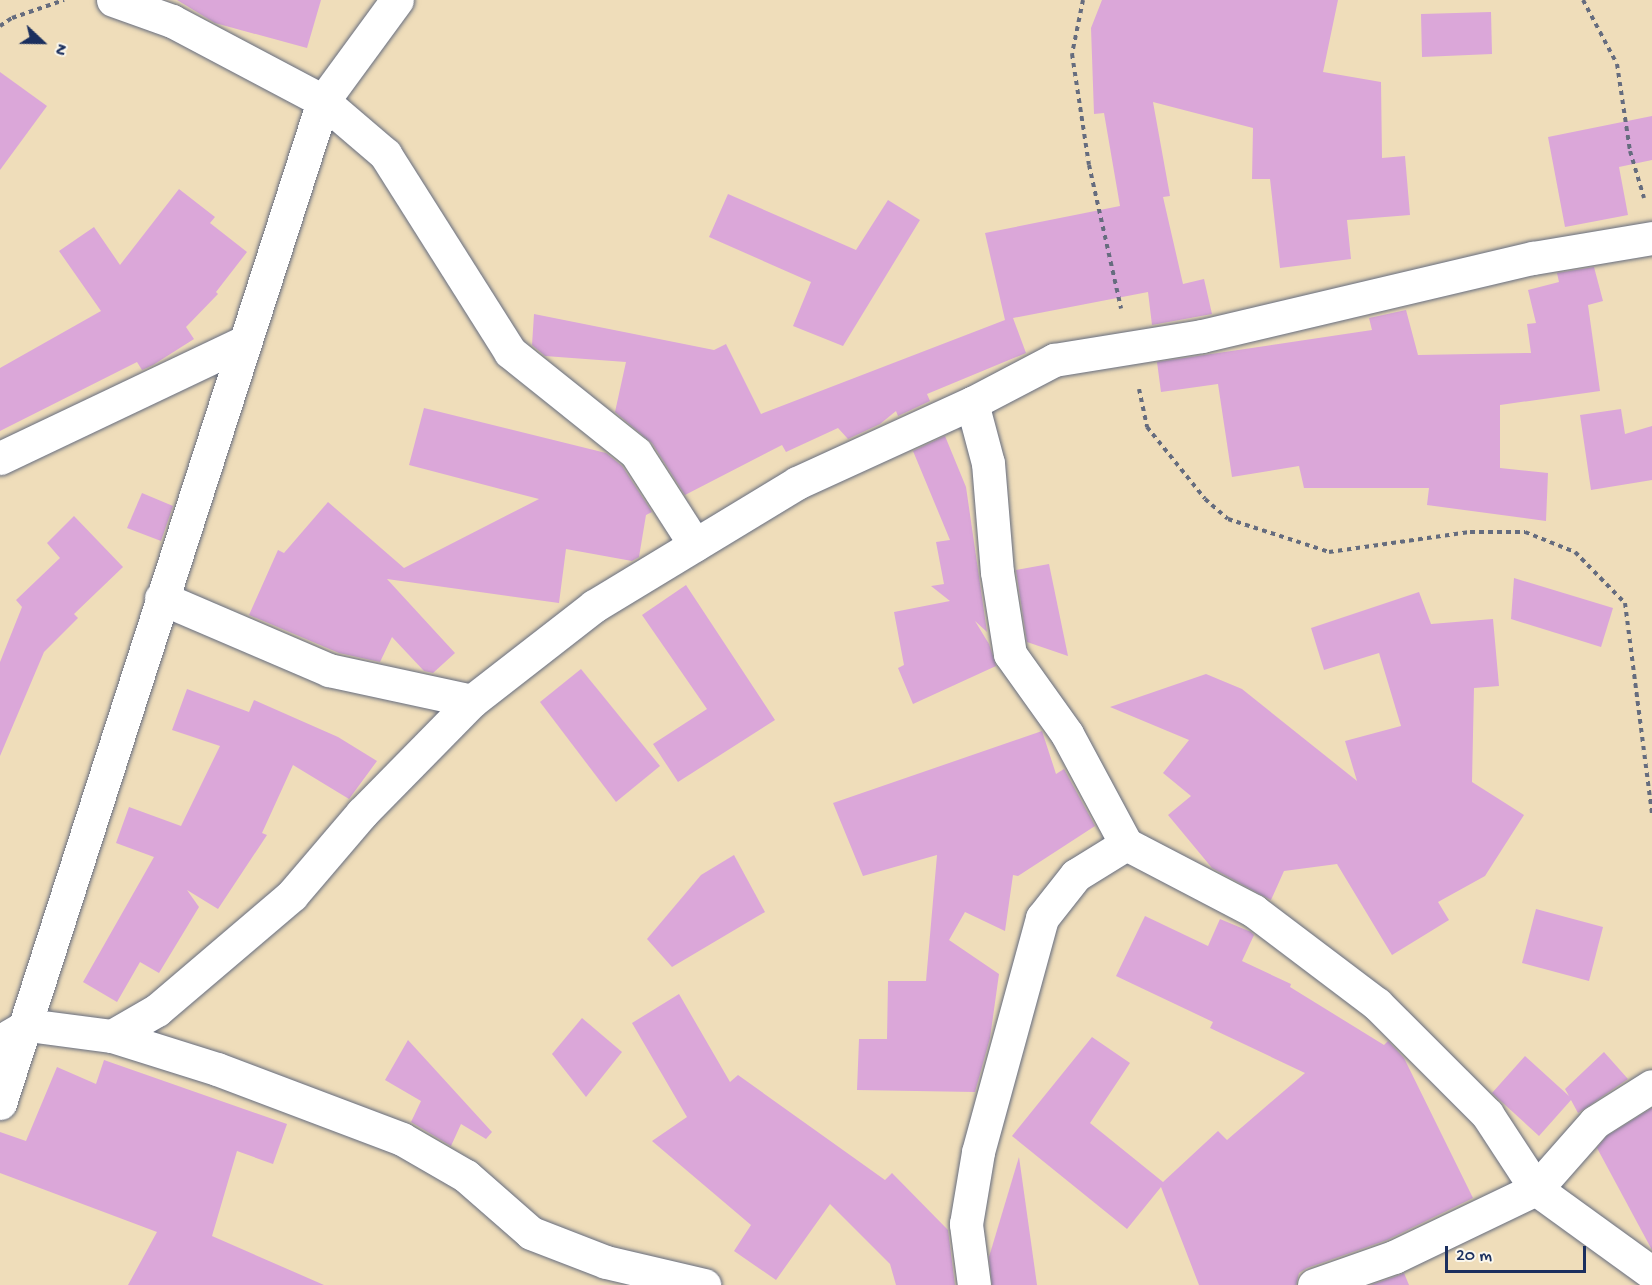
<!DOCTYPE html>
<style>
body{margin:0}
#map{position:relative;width:1652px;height:1285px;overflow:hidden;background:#efddba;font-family:"Gochi Hand",sans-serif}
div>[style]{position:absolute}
.building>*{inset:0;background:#dba7d9}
.path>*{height:4px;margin-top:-2px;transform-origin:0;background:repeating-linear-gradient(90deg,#656c7e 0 4.5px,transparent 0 9px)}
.roads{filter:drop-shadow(0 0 2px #656c7e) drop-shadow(0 0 2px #656c7e)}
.minor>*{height:33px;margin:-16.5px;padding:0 16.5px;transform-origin:16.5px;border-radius:16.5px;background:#fff}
span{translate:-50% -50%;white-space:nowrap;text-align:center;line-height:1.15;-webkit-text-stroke:4.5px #fbf7ec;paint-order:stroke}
.north{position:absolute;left:12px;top:12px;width:60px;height:60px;-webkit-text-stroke:4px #fbf7ec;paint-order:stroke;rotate:112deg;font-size:16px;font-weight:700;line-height:24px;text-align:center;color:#1b2f5e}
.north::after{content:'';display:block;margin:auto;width:21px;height:27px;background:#1b2f5e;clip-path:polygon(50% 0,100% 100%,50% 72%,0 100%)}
.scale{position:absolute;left:1445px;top:1246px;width:141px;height:27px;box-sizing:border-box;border:3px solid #1b2f5e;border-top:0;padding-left:8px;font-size:18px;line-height:21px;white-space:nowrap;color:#1b2f5e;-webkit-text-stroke:4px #fbf7ec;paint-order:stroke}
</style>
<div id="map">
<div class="building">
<div style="clip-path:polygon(177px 0,321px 0,307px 48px,215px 23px)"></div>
<div style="clip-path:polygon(1102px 0,1338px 0,1323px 72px,1381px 82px,1382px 158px,1405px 156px,1410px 215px,1347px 220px,1351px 259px,1280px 268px,1270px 179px,1252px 179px,1253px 128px,1153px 102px,1170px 196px,1163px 197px,1183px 284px,1204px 279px,1212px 314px,1152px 325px,1148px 292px,1013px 318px,1026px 353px,927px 394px,930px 401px,898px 416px,896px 411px,880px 424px,848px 439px,838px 428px,786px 452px,782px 445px,685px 495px,652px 443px,615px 412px,626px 362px,545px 356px,532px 345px,534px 314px,714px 350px,726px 344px,761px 414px,1005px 320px,985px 233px,1120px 206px,1104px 113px,1094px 114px,1091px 28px)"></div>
<div style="clip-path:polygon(1491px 12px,1492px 54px,1422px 57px,1421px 14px)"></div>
<div style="clip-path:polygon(0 72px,47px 106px,0 170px)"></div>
<div style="clip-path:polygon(1652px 116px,1652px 160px,1619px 167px,1628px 215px,1565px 227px,1548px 137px)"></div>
<div style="clip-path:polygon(179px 189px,215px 217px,210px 223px,247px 252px,216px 292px,218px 294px,186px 327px,194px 339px,153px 365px,142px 370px,137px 362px,0 431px,0 368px,101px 311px,59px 251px,94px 227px,120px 265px)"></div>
<div style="clip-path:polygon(728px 194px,856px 250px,888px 200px,920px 220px,843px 346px,793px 326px,811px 282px,709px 237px)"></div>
<div style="clip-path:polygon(1594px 267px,1603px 301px,1588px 305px,1600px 391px,1500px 405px,1500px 468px,1548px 473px,1546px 521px,1427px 505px,1429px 488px,1304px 488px,1299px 466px,1232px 477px,1218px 384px,1161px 392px,1157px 362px,1372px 330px,1369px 318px,1406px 310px,1418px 355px,1531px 353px,1527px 324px,1536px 323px,1528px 290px,1559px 282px,1557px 273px)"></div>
<div style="clip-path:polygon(424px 408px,606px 453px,622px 466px,652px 512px,646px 515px,639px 557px,632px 561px,566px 549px,559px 603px,387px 579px,455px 653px,433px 673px,424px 671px,392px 637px,380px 662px,339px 653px,249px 615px,278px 550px,284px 553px,328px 502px,404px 568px,539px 499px,409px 465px)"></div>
<div style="clip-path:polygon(1621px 409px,1625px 434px,1652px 426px,1652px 480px,1591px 490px,1580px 415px)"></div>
<div style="clip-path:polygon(945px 436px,966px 487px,987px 632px,975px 621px,989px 644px,996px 666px,913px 704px,898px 668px,904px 665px,894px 612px,950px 601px,931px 586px,944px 584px,936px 542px,950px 540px,913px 451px)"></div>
<div style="clip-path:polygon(142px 493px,173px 506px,161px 541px,127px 528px)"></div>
<div style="clip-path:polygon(74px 516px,123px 567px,74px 614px,78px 618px,44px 652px,0 756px,0 662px,22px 607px,16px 600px,60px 558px,47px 543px)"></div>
<div style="clip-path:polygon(1049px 564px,1068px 656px,1027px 642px,1016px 570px)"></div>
<div style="clip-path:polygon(1514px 578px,1613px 608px,1601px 647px,1511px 619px)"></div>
<div style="clip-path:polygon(686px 585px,775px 720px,678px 782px,653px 744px,707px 709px,642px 615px)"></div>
<div style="clip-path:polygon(1419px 592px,1431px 624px,1493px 619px,1499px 686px,1474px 688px,1472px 782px,1524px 815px,1485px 876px,1438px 902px,1449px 920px,1392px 955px,1337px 864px,1284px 871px,1271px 900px,1212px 868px,1168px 815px,1191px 796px,1163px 773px,1189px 740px,1110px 707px,1206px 674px,1242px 689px,1357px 781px,1345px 741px,1401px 726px,1379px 653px,1324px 670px,1311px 628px)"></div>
<div style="clip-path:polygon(581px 669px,660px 766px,616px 802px,540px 702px)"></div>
<div style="clip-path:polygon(187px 689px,249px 712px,254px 700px,338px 737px,377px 761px,349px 799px,293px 765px,262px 833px,267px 835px,218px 909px,187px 890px,199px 907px,159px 973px,140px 962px,117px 1002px,83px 982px,154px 857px,116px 843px,129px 807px,181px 826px,220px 746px,172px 730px)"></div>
<div style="clip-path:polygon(1042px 731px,1056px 774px,1064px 769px,1095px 826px,1018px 876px,1013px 875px,1005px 931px,965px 912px,949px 940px,999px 974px,990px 1038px,975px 1092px,857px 1090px,859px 1039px,887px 1039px,888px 981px,926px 981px,937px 855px,863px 876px,833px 803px)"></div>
<div style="clip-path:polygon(734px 855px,765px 912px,672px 967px,647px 939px,701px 875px)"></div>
<div style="clip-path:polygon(1536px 909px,1603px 927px,1589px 981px,1522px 963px)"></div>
<div style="clip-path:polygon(1145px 916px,1208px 946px,1220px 919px,1251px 932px,1254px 935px,1242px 961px,1291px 984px,1290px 987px,1384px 1045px,1388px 1041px,1404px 1058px,1473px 1198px,1387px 1240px,1307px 1268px,1299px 1273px,1296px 1285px,1199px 1285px,1161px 1187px,1127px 1229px,1012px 1136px,1092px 1037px,1130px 1063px,1090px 1123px,1163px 1182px,1218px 1131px,1227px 1140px,1305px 1073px,1210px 1028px,1213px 1022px,1116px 976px)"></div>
<div style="clip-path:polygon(679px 994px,730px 1082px,738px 1075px,885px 1180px,892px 1173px,948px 1230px,955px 1285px,896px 1285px,890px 1264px,830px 1204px,776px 1280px,734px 1251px,751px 1225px,652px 1141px,687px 1117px,632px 1023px)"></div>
<div style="clip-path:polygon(582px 1018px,622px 1052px,586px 1097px,552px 1054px)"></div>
<div style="clip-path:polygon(408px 1040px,492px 1132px,486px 1139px,461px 1124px,451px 1146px,411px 1122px,421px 1101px,385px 1080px)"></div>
<div style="clip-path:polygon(1604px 1052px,1628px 1079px,1578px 1113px,1571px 1100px,1539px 1136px,1492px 1093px,1525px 1056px,1569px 1096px,1565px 1089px)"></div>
<div style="clip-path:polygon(104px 1060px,287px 1124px,273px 1164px,237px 1151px,212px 1236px,324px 1285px,128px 1285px,157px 1232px,0 1173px,0 1132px,26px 1141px,57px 1067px,96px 1084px)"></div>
<div style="clip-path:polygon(1652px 1108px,1652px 1250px,1597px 1148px,1607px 1136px)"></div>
<div style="clip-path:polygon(1019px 1157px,1037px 1285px,992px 1285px,989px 1257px)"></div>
<div style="clip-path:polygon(1404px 1273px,1409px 1285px,1371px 1285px,1400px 1275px)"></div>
</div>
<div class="path">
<div style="left:1083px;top:0;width:55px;rotate:101.5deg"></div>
<div style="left:1072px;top:54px;width:112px;rotate:81.3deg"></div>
<div style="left:1089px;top:165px;width:147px;rotate:77.4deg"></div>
<div style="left:1583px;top:0;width:72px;rotate:62deg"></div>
<div style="left:1617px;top:64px;width:88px;rotate:81.5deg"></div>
<div style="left:1630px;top:151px;width:49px;rotate:73.4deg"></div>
<div style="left:0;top:26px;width:14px;rotate:-34deg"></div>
<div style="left:12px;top:18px;width:55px;rotate:-19.1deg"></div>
<div style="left:1139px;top:389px;width:39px;rotate:78deg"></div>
<div style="left:1147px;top:427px;width:92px;rotate:51.1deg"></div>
<div style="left:1205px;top:499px;width:30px;rotate:41deg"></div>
<div style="left:1228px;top:519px;width:106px;rotate:18.1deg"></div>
<div style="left:1329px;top:552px;width:142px;rotate:-8.1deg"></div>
<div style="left:1470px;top:532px;width:55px"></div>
<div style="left:1525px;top:532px;width:54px;rotate:21.8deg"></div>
<div style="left:1575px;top:552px;width:71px;rotate:45.6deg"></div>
<div style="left:1625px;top:603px;width:212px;rotate:82.7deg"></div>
</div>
<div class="roads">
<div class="minor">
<div style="left:113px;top:0;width:63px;rotate:19.6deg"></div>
<div style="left:172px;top:21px;width:171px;rotate:27.9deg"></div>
<div style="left:323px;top:101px;width:82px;rotate:40.5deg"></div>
<div style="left:385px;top:154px;width:234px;rotate:57.7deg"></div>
<div style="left:510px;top:352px;width:161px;rotate:38.7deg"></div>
<div style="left:636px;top:453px;width:109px;rotate:57.3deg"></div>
<div style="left:972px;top:403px;width:62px;rotate:75.1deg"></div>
<div style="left:988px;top:463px;width:109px;rotate:85.3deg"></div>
<div style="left:997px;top:572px;width:83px;rotate:81deg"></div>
<div style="left:1010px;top:654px;width:98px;rotate:54.5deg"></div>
<div style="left:1067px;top:734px;width:125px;rotate:61.8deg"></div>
<div style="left:0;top:458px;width:268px;rotate:-25.4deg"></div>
<div style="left:161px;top:598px;width:183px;rotate:23.2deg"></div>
<div style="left:329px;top:670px;width:146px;rotate:12.2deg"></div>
<div style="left:9px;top:1036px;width:22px;rotate:-30deg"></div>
<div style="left:28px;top:1025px;width:85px;rotate:7.5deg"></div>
<div style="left:112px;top:1036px;width:110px;rotate:17.4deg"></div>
<div style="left:217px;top:1069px;width:198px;rotate:20.7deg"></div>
<div style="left:402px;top:1139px;width:74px;rotate:30deg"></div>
<div style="left:466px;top:1176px;width:86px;rotate:41.2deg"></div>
<div style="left:531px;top:1233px;width:80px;rotate:21.1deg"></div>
<div style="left:606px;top:1262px;width:101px;rotate:13.2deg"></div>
<div style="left:112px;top:1036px;width:52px;rotate:-30deg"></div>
<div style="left:157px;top:1010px;width:177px;rotate:-40.4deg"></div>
<div style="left:292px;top:895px;width:108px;rotate:-49.5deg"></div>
<div style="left:362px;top:813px;width:157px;rotate:-45.5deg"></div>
<div style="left:472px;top:701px;width:155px;rotate:-37.9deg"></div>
<div style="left:594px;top:606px;width:237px;rotate:-31.2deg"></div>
<div style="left:797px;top:483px;width:192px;rotate:-24.6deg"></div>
<div style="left:972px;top:403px;width:93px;rotate:-27.7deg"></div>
<div style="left:1054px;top:360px;width:150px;rotate:-9.2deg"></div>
<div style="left:1202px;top:336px;width:340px;rotate:-13.3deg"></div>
<div style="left:1533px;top:258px;width:121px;rotate:-9.5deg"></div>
<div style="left:0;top:1103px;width:1053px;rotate:-72.13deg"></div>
<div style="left:323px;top:101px;width:125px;rotate:-53.8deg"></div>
<div style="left:974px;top:1285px;width:62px;rotate:-97.5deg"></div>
<div style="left:966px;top:1224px;width:73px;rotate:-80.5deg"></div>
<div style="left:978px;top:1152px;width:243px;rotate:-74.7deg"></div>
<div style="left:1042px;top:918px;width:55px;rotate:-51.7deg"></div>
<div style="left:1076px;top:875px;width:59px;rotate:-31.8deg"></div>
<div style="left:1126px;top:844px;width:144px;rotate:27.6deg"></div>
<div style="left:1254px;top:911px;width:154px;rotate:37.1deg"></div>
<div style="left:1377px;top:1004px;width:156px;rotate:45deg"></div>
<div style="left:1487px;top:1114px;width:90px;rotate:56.8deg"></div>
<div style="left:1536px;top:1189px;width:143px;rotate:35.9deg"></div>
<div style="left:1314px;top:1285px;width:85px;rotate:-19.3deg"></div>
<div style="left:1394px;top:1257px;width:157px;rotate:-25.6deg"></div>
<div style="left:1536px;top:1189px;width:89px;rotate:-48.6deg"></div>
<div style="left:1595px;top:1122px;width:67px;rotate:-32.3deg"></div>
</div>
</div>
<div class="north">N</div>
<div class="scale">20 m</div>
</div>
